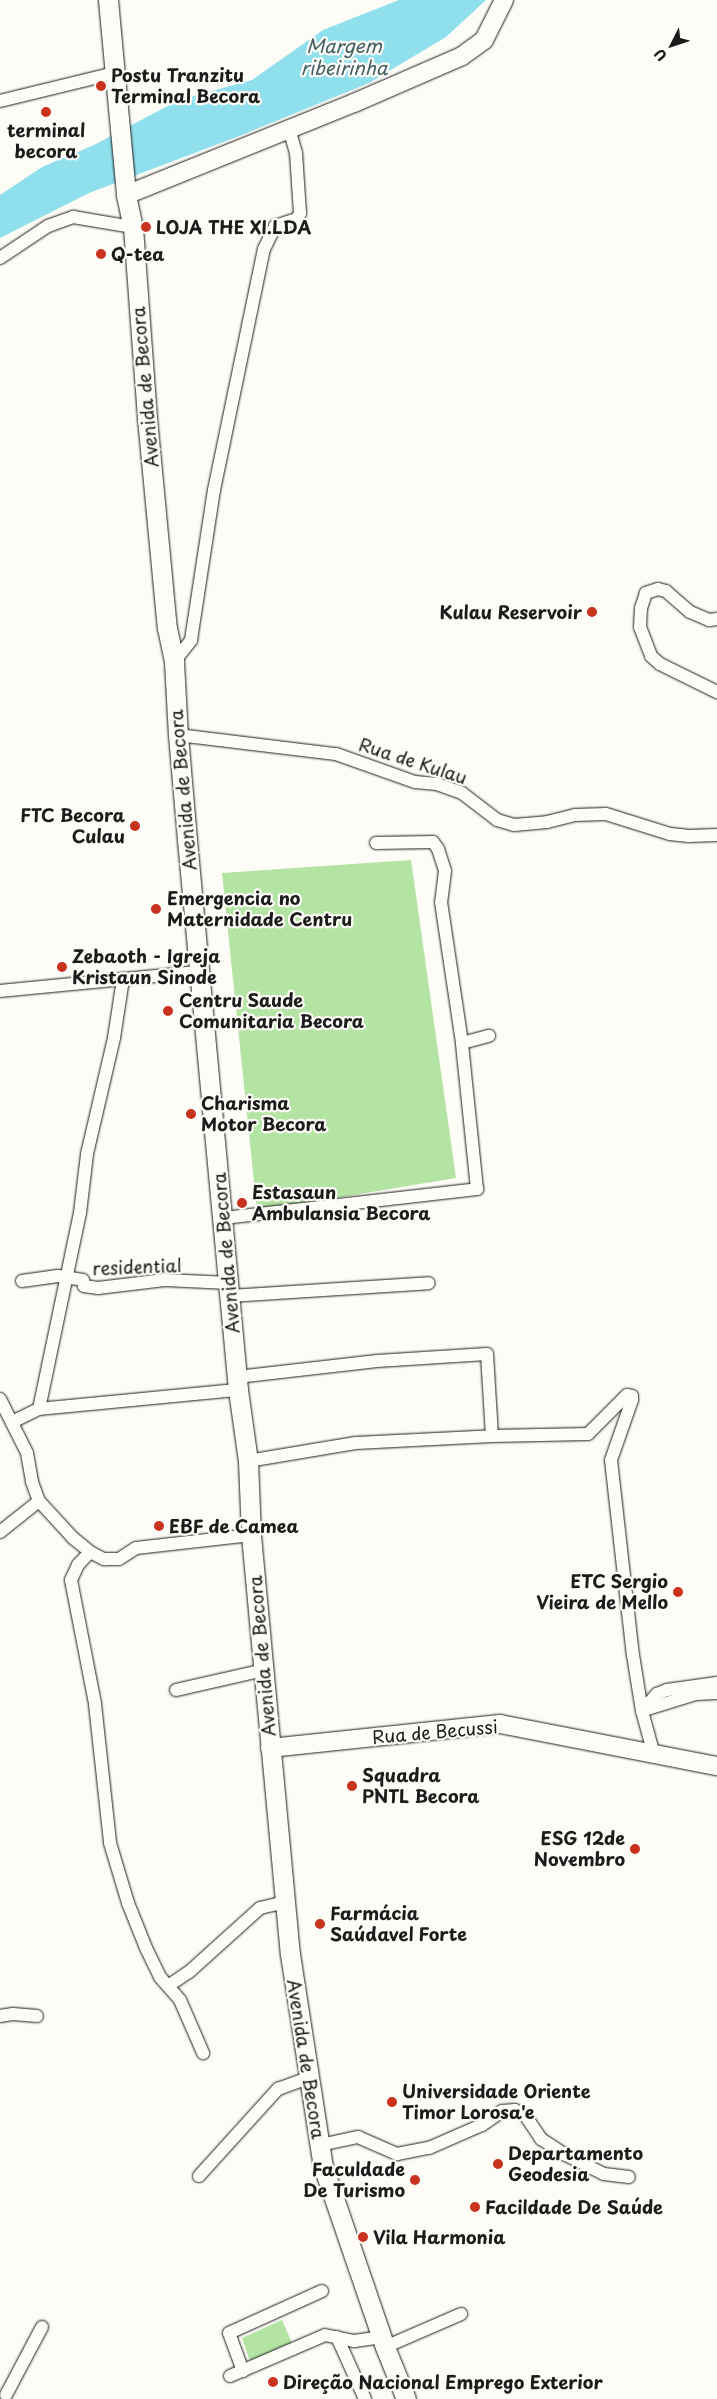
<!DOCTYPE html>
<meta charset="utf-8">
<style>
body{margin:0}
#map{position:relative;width:717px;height:2399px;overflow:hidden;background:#fdfcf7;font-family:"Playpen Sans",sans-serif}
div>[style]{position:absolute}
.green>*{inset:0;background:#b4e4a4}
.water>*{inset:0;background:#8fdfec}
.roads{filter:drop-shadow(0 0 1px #1c1c1c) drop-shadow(0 0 1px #1c1c1c)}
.street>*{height:12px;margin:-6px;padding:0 6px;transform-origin:6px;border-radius:6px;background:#fdfcf7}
.secondary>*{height:18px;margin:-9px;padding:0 9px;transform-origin:9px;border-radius:9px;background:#fdfcf7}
.primary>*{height:19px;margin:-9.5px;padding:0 9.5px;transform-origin:9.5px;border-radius:9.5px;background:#fdfcf7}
.dots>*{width:14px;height:14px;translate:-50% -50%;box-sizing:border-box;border:2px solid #fdfcf7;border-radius:50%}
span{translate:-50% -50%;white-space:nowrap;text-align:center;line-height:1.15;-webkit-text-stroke:4.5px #fdfcf7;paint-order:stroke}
.poi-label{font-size:18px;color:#1c1c1c;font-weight:700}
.left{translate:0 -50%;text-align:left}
.right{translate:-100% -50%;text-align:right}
.street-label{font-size:18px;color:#1c1c1c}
.water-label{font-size:19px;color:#446065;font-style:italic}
.north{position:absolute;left:647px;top:20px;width:50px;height:50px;-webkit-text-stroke:4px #fdfcf7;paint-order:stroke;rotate:229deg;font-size:14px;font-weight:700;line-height:20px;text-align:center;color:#1c1c1c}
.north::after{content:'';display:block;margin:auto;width:18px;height:22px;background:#1c1c1c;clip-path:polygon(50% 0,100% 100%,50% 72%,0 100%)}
</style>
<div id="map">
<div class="green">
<div style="clip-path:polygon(411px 860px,456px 1178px,257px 1211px,222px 873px)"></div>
<div style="clip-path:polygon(282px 2320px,292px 2343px,250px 2361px,242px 2338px)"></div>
</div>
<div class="water">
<div style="clip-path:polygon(399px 0,486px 0,446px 37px,369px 83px,242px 135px,89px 193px,0 238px,0 195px,42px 167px,94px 145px,179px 100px,252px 80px,323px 30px)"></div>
</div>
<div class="roads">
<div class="street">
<div style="left:0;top:101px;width:118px;rotate:-13.7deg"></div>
<div style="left:0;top:258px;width:58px;rotate:-33.7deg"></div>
<div style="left:48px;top:226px;width:27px;rotate:-20deg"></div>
<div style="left:73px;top:217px;width:61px;rotate:9.5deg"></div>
<div style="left:717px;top:619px;width:8px;rotate:173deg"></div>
<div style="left:709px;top:620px;width:21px;rotate:-157deg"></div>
<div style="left:690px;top:612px;width:32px;rotate:-139deg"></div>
<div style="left:666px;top:591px;width:8px;rotate:-166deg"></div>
<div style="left:658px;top:589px;width:13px;rotate:162deg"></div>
<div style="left:646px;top:593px;width:16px;rotate:108deg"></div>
<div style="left:641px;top:608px;width:19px;rotate:93deg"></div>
<div style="left:640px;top:627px;width:31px;rotate:69deg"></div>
<div style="left:651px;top:656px;width:12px;rotate:42deg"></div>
<div style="left:660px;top:664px;width:64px;rotate:26.2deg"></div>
<div style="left:174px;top:662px;width:28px;rotate:-52deg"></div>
<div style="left:191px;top:640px;width:152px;rotate:-81.3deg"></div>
<div style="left:214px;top:490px;width:246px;rotate:-78.3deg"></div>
<div style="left:264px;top:249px;width:25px;rotate:-64deg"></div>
<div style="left:275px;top:226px;width:23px;rotate:-18deg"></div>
<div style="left:297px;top:219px;width:7px;rotate:-63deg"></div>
<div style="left:300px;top:213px;width:60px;rotate:-93.8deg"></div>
<div style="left:296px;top:153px;width:26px;rotate:-106deg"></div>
<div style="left:178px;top:735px;width:159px;rotate:6.9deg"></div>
<div style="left:336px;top:754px;width:84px;rotate:19.5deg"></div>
<div style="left:415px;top:782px;width:22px;rotate:5deg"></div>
<div style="left:437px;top:784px;width:27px;rotate:20deg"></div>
<div style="left:462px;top:793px;width:44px;rotate:37.6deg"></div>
<div style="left:497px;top:820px;width:18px;rotate:16deg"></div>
<div style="left:514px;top:825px;width:33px;rotate:-5deg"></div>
<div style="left:547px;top:822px;width:29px;rotate:-14deg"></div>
<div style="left:575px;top:815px;width:31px;rotate:-2deg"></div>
<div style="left:606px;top:814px;width:67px;rotate:17.4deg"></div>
<div style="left:670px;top:834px;width:19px;rotate:6deg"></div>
<div style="left:689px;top:836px;width:28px;rotate:-2deg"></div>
<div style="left:376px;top:843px;width:57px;rotate:-1deg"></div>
<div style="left:433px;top:842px;width:9px;rotate:54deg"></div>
<div style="left:438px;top:849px;width:23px;rotate:72deg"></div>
<div style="left:445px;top:871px;width:31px;rotate:97deg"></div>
<div style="left:441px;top:902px;width:143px;rotate:81.5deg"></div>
<div style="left:0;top:991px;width:200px;rotate:-5.5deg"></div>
<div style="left:223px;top:1218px;width:256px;rotate:-6.5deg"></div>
<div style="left:477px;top:1189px;width:147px;rotate:-95.9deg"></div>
<div style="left:462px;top:1043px;width:28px;rotate:-15deg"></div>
<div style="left:22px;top:1281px;width:36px;rotate:-8deg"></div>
<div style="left:58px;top:1276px;width:25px;rotate:9deg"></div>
<div style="left:83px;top:1280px;width:6px;rotate:81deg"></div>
<div style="left:84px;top:1286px;width:14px;rotate:8deg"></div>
<div style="left:98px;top:1288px;width:67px;rotate:-6.8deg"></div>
<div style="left:165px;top:1280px;width:64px;rotate:2.7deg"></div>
<div style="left:230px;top:1296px;width:199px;rotate:-3.7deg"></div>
<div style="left:237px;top:1377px;width:141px;rotate:-6.5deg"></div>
<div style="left:377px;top:1361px;width:110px;rotate:-3.6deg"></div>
<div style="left:487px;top:1354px;width:82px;rotate:86.5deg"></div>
<div style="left:0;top:1399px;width:60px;rotate:63.4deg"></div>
<div style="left:27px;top:1453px;width:29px;rotate:80deg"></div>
<div style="left:32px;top:1482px;width:20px;rotate:70deg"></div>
<div style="left:39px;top:1501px;width:50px;rotate:47.4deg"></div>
<div style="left:73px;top:1538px;width:22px;rotate:39deg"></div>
<div style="left:90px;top:1552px;width:16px;rotate:27deg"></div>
<div style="left:104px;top:1559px;width:15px"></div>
<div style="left:119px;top:1559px;width:20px;rotate:-33deg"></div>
<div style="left:136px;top:1548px;width:116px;rotate:-6.4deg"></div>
<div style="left:39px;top:1409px;width:200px;rotate:-78.2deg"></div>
<div style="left:80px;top:1213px;width:59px;rotate:-83.2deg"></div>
<div style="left:87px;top:1154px;width:119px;rotate:-76.9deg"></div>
<div style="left:114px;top:1038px;width:60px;rotate:-81.3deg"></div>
<div style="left:12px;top:1422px;width:30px;rotate:-26deg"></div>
<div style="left:39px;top:1409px;width:200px;rotate:-5.5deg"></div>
<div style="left:248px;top:1461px;width:109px;rotate:-9.5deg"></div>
<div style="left:356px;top:1443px;width:136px;rotate:-2.9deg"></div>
<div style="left:492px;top:1436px;width:96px;rotate:-1.2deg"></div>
<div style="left:588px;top:1434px;width:55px;rotate:-45deg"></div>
<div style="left:627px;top:1395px;width:5px;rotate:11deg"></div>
<div style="left:632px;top:1396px;width:4px;rotate:90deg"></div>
<div style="left:632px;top:1400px;width:64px;rotate:109.3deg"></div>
<div style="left:611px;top:1460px;width:196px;rotate:83.6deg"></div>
<div style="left:633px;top:1655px;width:57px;rotate:80.9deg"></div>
<div style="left:642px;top:1711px;width:46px;rotate:74.7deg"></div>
<div style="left:0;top:1532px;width:50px;rotate:-38.5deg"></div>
<div style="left:90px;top:1552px;width:18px;rotate:133deg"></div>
<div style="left:78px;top:1565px;width:17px;rotate:115deg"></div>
<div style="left:71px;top:1580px;width:126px;rotate:79deg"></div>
<div style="left:95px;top:1704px;width:140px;rotate:83.8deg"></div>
<div style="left:110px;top:1843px;width:63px;rotate:73.3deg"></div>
<div style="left:128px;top:1903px;width:48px;rotate:68.2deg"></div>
<div style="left:146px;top:1948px;width:32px;rotate:64deg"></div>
<div style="left:160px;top:1977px;width:30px;rotate:49deg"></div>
<div style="left:180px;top:2000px;width:58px;rotate:66.5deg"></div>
<div style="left:176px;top:1690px;width:90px;rotate:-12.8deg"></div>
<div style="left:644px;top:1710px;width:54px;rotate:-17.1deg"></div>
<div style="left:696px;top:1694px;width:21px;rotate:-3deg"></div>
<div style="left:642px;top:1711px;width:23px;rotate:-49deg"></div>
<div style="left:657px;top:1694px;width:11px;rotate:-22deg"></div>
<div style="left:667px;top:1690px;width:50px;rotate:-8deg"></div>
<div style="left:168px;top:1986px;width:25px;rotate:-34deg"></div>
<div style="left:189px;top:1972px;width:96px;rotate:-42deg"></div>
<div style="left:260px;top:1908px;width:26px;rotate:-13deg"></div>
<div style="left:0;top:2016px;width:13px;rotate:-9deg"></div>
<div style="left:13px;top:2014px;width:24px;rotate:5deg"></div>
<div style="left:320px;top:2145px;width:39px;rotate:-12deg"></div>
<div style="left:358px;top:2137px;width:43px;rotate:23.6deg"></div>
<div style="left:397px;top:2154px;width:33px;rotate:-11deg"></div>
<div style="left:429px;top:2148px;width:58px;rotate:-23.5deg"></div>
<div style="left:482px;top:2125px;width:24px;rotate:-35deg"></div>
<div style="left:502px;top:2111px;width:13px;rotate:-4deg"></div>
<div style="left:515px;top:2110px;width:11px;rotate:27deg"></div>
<div style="left:525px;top:2115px;width:29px;rotate:56deg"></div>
<div style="left:541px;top:2139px;width:30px;rotate:33deg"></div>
<div style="left:566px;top:2155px;width:42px;rotate:26.6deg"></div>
<div style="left:604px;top:2174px;width:25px;rotate:7deg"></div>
<div style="left:199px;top:2176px;width:118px;rotate:-47.8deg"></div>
<div style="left:278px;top:2089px;width:33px;rotate:-20deg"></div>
<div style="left:337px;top:2337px;width:68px;rotate:65.7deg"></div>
<div style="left:385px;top:2347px;width:83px;rotate:-23.5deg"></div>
<div style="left:243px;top:2371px;width:40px;rotate:-110.2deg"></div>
<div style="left:229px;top:2333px;width:102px;rotate:-24.3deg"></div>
<div style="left:230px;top:2376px;width:103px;rotate:-23.3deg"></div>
<div style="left:325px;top:2335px;width:30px;rotate:12deg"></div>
<div style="left:354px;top:2341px;width:27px;rotate:-8deg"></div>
<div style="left:6px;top:2395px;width:77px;rotate:-62.1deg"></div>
</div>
<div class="secondary">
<div style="left:126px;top:195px;width:246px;rotate:-22deg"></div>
<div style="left:354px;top:103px;width:118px;rotate:-23.5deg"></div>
<div style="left:462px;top:56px;width:27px;rotate:-36deg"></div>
<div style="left:484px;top:40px;width:45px;rotate:-63.4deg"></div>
<div style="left:270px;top:1748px;width:231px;rotate:-6deg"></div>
<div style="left:500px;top:1724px;width:221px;rotate:11deg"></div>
</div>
<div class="primary">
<div style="left:108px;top:0;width:196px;rotate:84.7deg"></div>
<div style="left:126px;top:195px;width:33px;rotate:78deg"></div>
<div style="left:133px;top:227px;width:192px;rotate:85.8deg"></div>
<div style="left:147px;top:418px;width:211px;rotate:84.6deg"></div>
<div style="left:167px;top:628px;width:35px;rotate:78deg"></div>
<div style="left:174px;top:662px;width:73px;rotate:86.9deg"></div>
<div style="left:178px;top:735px;width:105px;rotate:85.1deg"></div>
<div style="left:187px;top:840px;width:552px;rotate:84.7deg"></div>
<div style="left:238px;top:1390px;width:72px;rotate:82deg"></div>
<div style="left:248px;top:1461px;width:74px;rotate:87.7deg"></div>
<div style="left:251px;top:1535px;width:421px;rotate:84.7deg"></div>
<div style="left:290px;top:1954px;width:215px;rotate:81.2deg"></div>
<div style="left:323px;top:2166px;width:191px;rotate:71.1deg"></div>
<div style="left:385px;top:2347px;width:56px;rotate:68deg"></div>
</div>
</div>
<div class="dots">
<div style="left:101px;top:86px;background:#c8321e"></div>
<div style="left:46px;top:112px;background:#c8321e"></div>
<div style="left:146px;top:227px;background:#c8321e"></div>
<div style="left:101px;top:254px;background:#c8321e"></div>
<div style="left:592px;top:612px;background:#c8321e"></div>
<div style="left:135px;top:826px;background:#c8321e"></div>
<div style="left:156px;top:909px;background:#c8321e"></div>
<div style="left:62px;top:967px;background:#c8321e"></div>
<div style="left:168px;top:1011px;background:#c8321e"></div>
<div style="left:191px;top:1114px;background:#c8321e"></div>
<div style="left:242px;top:1203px;background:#c8321e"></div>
<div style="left:159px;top:1526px;background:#c8321e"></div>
<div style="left:678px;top:1592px;background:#c8321e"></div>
<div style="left:352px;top:1786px;background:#c8321e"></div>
<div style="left:635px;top:1849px;background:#c8321e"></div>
<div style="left:320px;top:1924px;background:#c8321e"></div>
<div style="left:392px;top:2102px;background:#c8321e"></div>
<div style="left:498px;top:2164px;background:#c8321e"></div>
<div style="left:415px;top:2180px;background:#c8321e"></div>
<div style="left:475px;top:2207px;background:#c8321e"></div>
<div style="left:363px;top:2237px;background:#c8321e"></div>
<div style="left:273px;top:2382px;background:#c8321e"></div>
</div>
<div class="poi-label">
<span class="left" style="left:111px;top:86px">Postu Tranzitu<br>Terminal Becora</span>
<span style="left:46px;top:141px">terminal<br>becora</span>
<span class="left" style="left:156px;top:227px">LOJA THE XI.LDA</span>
<span class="left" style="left:111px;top:254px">Q-tea</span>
<span class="right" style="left:582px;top:612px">Kulau Reservoir</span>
<span class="right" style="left:125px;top:826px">FTC Becora<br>Culau</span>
<span class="left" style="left:167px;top:909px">Emergencia no<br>Maternidade Centru</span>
<span class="left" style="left:72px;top:967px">Zebaoth - Igreja<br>Kristaun Sinode</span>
<span class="left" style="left:179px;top:1011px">Centru Saude<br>Comunitaria Becora</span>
<span class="left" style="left:201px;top:1114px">Charisma<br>Motor Becora</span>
<span class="left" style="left:252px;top:1203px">Estasaun<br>Ambulansia Becora</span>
<span class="left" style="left:169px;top:1526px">EBF de Camea</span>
<span class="right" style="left:668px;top:1592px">ETC Sergio<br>Vieira de Mello</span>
<span class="left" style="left:362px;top:1786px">Squadra<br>PNTL Becora</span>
<span class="right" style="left:625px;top:1849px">ESG 12de<br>Novembro</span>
<span class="left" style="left:330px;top:1924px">Farmácia<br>Saúdavel Forte</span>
<span class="left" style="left:402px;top:2102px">Universidade Oriente<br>Timor Lorosa'e</span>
<span class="left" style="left:508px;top:2164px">Departamento<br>Geodesia</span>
<span class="right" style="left:405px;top:2180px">Faculdade<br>De Turismo</span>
<span class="left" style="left:485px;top:2207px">Facildade De Saúde</span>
<span class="left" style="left:373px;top:2237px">Vila Harmonia</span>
<span class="left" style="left:283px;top:2382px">Direção Nacional Emprego Exterior</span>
</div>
<div class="street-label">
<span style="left:145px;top:387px;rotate:-95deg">Avenida de Becora</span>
<span style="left:413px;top:761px;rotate:18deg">Rua de Kulau</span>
<span style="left:183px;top:790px;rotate:-95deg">Avenida de Becora</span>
<span style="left:226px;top:1253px;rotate:-95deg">Avenida de Becora</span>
<span style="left:137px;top:1267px;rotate:-2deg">residential</span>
<span style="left:262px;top:1656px;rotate:-95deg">Avenida de Becora</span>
<span style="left:435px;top:1732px;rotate:-5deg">Rua de Becussi</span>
<span style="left:306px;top:2059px;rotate:81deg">Avenida de Becora</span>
</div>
<div class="water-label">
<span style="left:344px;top:57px">Margem<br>ribeirinha</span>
</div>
<div class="north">U</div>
</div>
